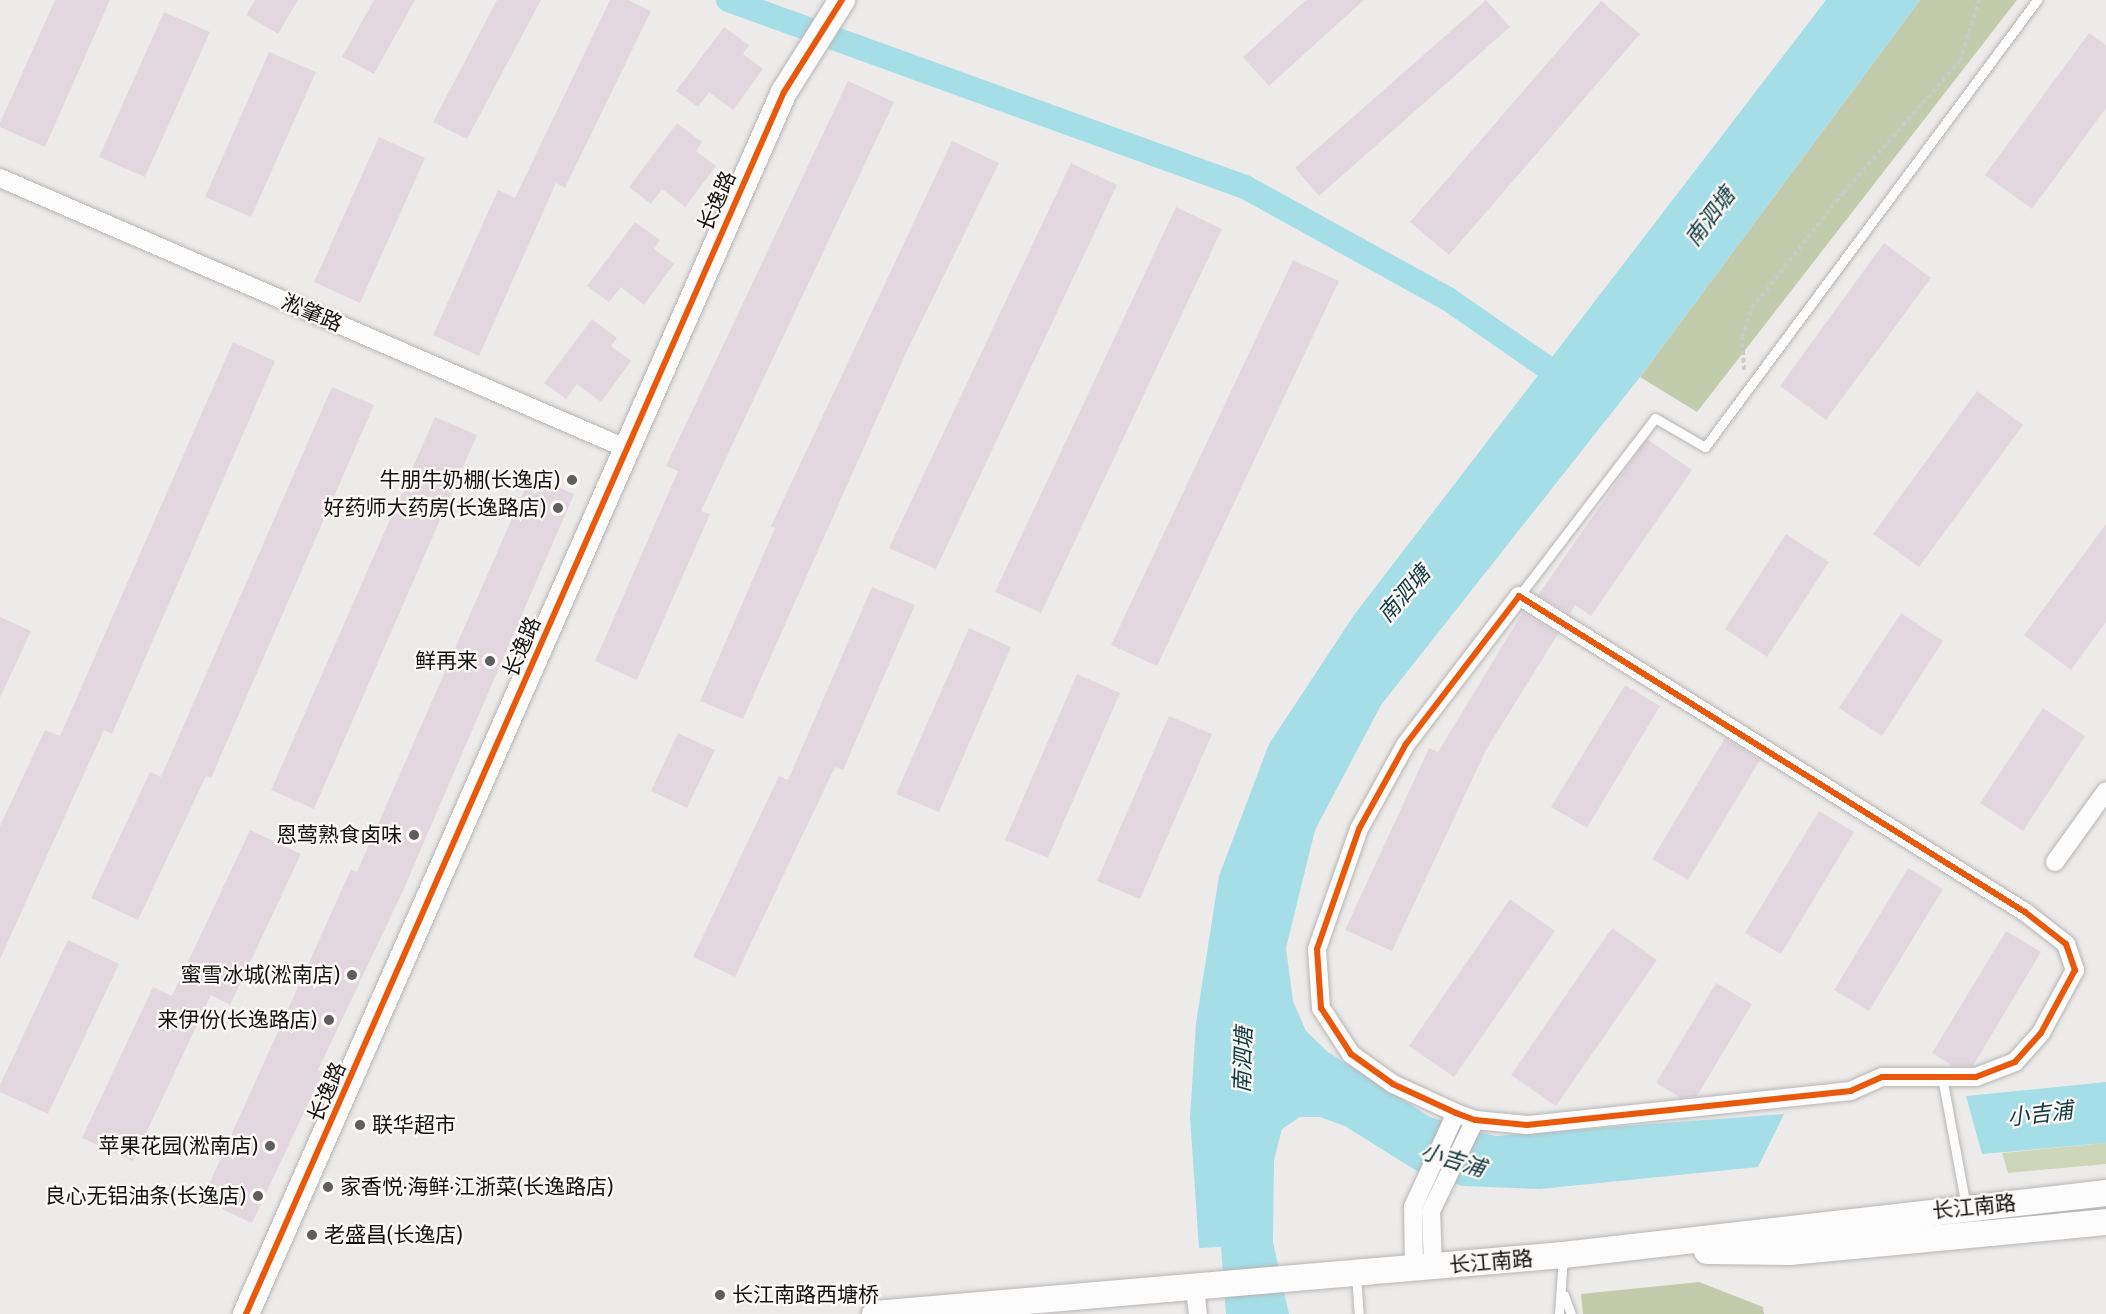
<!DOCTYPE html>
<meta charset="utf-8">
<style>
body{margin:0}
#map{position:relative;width:2106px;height:1314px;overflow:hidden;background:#edebea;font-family:"Fira Sans Condensed","Noto Sans SC",sans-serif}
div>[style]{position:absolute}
.green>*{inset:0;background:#cdd6b9}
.forest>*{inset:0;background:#c2ccac}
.water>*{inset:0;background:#a6dee8}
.canal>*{height:24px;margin:-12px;padding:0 12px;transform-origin:12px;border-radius:12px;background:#a6dee8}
.building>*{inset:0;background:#e2d7de}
.path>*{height:4px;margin-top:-2px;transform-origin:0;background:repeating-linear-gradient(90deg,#cacac9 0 4.5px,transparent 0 7.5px)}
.roads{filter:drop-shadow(0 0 2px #b7b5b5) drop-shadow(0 0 2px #b7b5b5)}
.lane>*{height:9px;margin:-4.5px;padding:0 4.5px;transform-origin:4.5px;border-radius:4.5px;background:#fcfcfc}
.street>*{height:18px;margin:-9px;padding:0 9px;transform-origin:9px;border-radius:9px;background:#fcfcfc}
.secondary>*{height:26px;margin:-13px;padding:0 13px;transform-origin:13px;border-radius:13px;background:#fcfcfc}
.cycleway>*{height:6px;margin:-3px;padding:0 3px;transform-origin:3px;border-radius:3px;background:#e8590c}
.dots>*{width:16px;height:16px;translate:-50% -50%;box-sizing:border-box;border:3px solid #fcf9f6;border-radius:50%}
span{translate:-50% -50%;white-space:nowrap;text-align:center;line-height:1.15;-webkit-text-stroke:4.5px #fcf9f6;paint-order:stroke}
.street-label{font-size:21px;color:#131211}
.poi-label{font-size:21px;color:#131211}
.right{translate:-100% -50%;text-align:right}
.left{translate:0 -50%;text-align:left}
.water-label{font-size:22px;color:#11393f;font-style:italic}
</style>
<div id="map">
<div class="green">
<div style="clip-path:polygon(2106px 1143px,2106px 1164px,2008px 1173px,2002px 1153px)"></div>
</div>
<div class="forest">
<div style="clip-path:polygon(1920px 0,2017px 0,1697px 412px,1640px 377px)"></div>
<div style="clip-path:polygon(1699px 1282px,1763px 1307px,1764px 1314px,1583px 1314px,1581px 1294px)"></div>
</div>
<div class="water">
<div style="clip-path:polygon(1826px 0,1920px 0,1640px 377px,1381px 705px,1315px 830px,1286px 948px,1293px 1001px,1306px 1031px,1328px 1052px,1430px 1117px,1495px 1136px,1784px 1114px,1758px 1167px,1540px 1189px,1462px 1186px,1415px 1170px,1345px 1126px,1320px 1117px,1300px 1117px,1282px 1129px,1274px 1160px,1273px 1242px,1289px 1314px,1226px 1314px,1221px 1247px,1199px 1248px,1190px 1118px,1196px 1023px,1219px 876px,1269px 744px,1354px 615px)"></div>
<div style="clip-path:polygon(2106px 1082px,2106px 1143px,1982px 1154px,1966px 1096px)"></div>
</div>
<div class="canal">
<div style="left:728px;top:0;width:550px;rotate:19.89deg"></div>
<div style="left:1245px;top:187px;width:232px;rotate:28.9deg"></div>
<div style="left:1448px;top:299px;width:151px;rotate:34.7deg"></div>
</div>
<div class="building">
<div style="clip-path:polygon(55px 0,110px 0,45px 147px,0 127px,0 123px)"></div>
<div style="clip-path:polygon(255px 0,298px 0,278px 34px,246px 15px)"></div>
<div style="clip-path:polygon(374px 0,415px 0,374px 74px,342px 57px)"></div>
<div style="clip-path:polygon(497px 0,541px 0,467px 139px,433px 122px)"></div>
<div style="clip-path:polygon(610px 0,628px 0,651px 11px,565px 188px,556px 183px,479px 356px,433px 335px,498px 190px,515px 198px)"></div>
<div style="clip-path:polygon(1306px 0,1364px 0,1269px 86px,1243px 57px)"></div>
<div style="clip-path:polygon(1486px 0,1510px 27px,1319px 196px,1295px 168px)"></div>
<div style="clip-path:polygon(1601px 1px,1640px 34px,1449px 255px,1410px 222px)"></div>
<div style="clip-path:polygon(164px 12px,210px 32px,145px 177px,99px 157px)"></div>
<div style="clip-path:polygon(724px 27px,749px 45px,743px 54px,763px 69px,733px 110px,709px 92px,698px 107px,676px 91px)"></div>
<div style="clip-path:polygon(2089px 33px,2106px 45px,2106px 108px,2032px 209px,1985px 175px)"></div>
<div style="clip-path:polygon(269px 52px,316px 72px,251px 217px,205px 197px)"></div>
<div style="clip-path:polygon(848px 81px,894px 102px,701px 511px,710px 514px,637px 680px,595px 661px,678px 471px,666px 466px)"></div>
<div style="clip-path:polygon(677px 123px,702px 142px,696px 151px,716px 166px,685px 207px,662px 189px,651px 204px,629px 187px)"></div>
<div style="clip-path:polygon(379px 137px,425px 158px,360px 303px,314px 282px)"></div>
<div style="clip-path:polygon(952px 141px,999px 163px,906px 353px,743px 719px,700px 701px,775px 528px,771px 526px)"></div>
<div style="clip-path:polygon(1071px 163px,1117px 185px,936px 569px,889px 548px)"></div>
<div style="clip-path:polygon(1176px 207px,1222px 229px,1041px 613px,995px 592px)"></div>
<div style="clip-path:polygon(635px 222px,660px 240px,654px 249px,674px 264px,644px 305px,621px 287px,609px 302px,587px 286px)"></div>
<div style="clip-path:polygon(1884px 243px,1931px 278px,1826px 420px,1780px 386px)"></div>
<div style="clip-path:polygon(1293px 260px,1339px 281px,1157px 666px,1111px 645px)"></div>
<div style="clip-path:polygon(592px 319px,617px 338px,611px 346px,631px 361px,601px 402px,577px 384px,566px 399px,544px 383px)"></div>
<div style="clip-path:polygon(233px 342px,275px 361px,112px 734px,104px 730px,0 959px,0 826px,45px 730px,60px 736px)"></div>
<div style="clip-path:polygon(332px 387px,374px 405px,211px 778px,206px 776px,138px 920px,91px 898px,150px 772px,161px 777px)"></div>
<div style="clip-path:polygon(1977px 391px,2023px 425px,1919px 567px,1873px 534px)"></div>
<div style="clip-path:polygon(435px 417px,477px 435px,314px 809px,271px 790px)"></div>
<div style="clip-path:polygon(1647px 439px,1692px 470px,1591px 616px,1575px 605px,1570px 614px,1538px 595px)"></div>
<div style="clip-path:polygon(531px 475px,574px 494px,402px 893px,318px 1070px,323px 1072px,252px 1223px,202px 1200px,351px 869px,357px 872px)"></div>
<div style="clip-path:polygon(2106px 524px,2106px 622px,2071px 670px,2024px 635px)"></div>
<div style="clip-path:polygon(1786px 534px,1829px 562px,1767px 657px,1725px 629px)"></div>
<div style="clip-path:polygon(872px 587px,915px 605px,843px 770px,835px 767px,735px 977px,693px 957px,779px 776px,788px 780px)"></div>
<div style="clip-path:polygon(1523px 612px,1558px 634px,1486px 750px,1392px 951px,1345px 930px,1429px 748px,1438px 752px)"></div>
<div style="clip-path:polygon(1901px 613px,1943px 641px,1882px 736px,1839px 708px)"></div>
<div style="clip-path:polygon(0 617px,31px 631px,0 698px)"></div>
<div style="clip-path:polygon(969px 628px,1011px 647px,939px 812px,896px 794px)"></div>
<div style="clip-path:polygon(1077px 674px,1120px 693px,1048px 858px,1005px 840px)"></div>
<div style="clip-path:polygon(1625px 685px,1660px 706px,1587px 828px,1551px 807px)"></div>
<div style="clip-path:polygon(2043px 708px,2085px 736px,2023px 831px,1980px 803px)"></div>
<div style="clip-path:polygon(1169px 716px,1212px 734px,1140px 899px,1097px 881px)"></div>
<div style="clip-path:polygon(678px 733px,715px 750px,687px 808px,651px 791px)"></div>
<div style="clip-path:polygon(1725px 738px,1760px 760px,1688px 880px,1652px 859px)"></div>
<div style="clip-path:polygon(1819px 811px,1854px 832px,1781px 954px,1745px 933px)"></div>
<div style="clip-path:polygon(250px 830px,301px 854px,230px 1005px,211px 995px,133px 1161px,82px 1138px,153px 987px,172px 996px)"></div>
<div style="clip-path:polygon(1908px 868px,1943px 889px,1869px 1011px,1834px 990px)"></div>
<div style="clip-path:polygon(1510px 899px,1555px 931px,1454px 1077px,1409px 1046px)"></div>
<div style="clip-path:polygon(1612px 928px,1657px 960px,1556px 1106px,1511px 1075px)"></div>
<div style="clip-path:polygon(2006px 931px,2041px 952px,1973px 1066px,1953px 1066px,1932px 1053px)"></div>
<div style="clip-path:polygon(68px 940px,119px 964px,48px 1114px,0 1092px,0 1085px)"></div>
<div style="clip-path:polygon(1716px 983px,1752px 1004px,1697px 1096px,1681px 1098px,1656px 1083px)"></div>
</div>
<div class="path">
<div style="left:1744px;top:370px;width:33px;rotate:-93deg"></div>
<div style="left:1742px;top:337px;width:31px;rotate:-71deg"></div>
<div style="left:1752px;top:308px;width:147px;rotate:-51.6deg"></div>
<div style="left:1843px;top:193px;width:176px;rotate:-48.4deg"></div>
<div style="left:1960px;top:61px;width:64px;rotate:-72.7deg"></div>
</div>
<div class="roads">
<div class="lane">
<div style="left:1519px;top:596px;width:224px;rotate:-52.6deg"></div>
<div style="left:1655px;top:418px;width:58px;rotate:30.1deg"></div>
<div style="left:1705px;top:447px;width:557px;rotate:-53.4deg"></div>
<div style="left:1942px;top:1077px;width:132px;rotate:79.5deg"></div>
<div style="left:1356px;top:1275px;width:39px;rotate:86deg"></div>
<div style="left:1564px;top:1295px;width:20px;rotate:70deg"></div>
<div style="left:1559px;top:1314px;width:57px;rotate:-86deg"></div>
</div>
<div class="street">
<div style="left:0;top:178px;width:681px;rotate:23.36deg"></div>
<div style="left:1519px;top:596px;width:597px;rotate:31.99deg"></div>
<div style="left:2025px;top:912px;width:52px;rotate:38deg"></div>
<div style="left:2066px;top:944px;width:28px;rotate:71deg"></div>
<div style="left:2075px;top:970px;width:72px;rotate:118.4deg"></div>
<div style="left:2041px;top:1033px;width:39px;rotate:132deg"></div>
<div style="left:2015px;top:1062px;width:42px;rotate:159deg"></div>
<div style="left:1976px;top:1077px;width:94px;rotate:180deg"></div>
<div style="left:1882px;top:1077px;width:34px;rotate:156deg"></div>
<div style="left:1851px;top:1091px;width:326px;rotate:174deg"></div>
<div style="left:1527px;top:1125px;width:52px;rotate:-174.5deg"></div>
<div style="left:1475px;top:1120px;width:20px;rotate:-160deg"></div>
<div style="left:1456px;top:1113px;width:69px;rotate:-155.3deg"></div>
<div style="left:1393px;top:1084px;width:52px;rotate:-144.5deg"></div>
<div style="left:1351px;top:1054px;width:55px;rotate:-123.1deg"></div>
<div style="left:1321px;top:1008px;width:59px;rotate:-93.9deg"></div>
<div style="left:1317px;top:949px;width:127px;rotate:-70.7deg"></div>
<div style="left:1359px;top:829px;width:97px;rotate:-61.1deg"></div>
<div style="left:1406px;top:744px;width:186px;rotate:-52.6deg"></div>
<div style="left:2055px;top:862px;width:87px;rotate:-54.3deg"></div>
<div style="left:1433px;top:1267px;width:56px;rotate:-92deg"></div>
<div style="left:1431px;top:1211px;width:101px;rotate:-64.2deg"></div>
<div style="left:1414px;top:1269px;width:62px;rotate:-90.9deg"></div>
<div style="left:1413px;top:1207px;width:103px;rotate:-65.4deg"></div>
<div style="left:1195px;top:1287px;width:27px;rotate:84deg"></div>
</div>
<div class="secondary">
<div style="left:1707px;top:1251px;width:83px;rotate:0.7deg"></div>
<div style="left:1790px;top:1252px;width:317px;rotate:-5.4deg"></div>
<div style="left:246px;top:1314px;width:1335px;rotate:-66.24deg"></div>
<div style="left:784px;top:92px;width:109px;rotate:-57.8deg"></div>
<div style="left:875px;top:1314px;width:691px;rotate:-4.9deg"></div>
<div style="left:1563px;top:1255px;width:547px;rotate:-6.51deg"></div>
</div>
</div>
<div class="cycleway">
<div style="left:1519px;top:596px;width:597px;rotate:31.99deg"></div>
<div style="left:2025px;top:912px;width:52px;rotate:38deg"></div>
<div style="left:2066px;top:944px;width:28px;rotate:71deg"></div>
<div style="left:2075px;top:970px;width:72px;rotate:118.4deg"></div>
<div style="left:2041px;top:1033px;width:39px;rotate:132deg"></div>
<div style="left:2015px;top:1062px;width:42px;rotate:159deg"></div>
<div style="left:1976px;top:1077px;width:94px;rotate:180deg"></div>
<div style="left:1882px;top:1077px;width:34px;rotate:156deg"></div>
<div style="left:1851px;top:1091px;width:326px;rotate:174deg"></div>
<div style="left:1527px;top:1125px;width:52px;rotate:-174.5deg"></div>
<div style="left:1475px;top:1120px;width:20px;rotate:-160deg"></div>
<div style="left:1456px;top:1113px;width:69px;rotate:-155.3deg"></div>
<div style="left:1393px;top:1084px;width:52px;rotate:-144.5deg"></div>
<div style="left:1351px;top:1054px;width:55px;rotate:-123.1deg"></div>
<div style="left:1321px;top:1008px;width:59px;rotate:-93.9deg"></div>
<div style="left:1317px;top:949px;width:127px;rotate:-70.7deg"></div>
<div style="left:1359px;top:829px;width:97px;rotate:-61.1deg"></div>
<div style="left:1406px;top:744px;width:186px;rotate:-52.6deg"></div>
<div style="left:246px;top:1314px;width:1335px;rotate:-66.24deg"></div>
<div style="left:784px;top:92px;width:109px;rotate:-57.8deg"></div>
</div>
<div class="dots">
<div style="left:572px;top:480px;background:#5f5e5d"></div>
<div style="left:558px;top:508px;background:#5f5e5d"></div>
<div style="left:490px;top:661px;background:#5f5e5d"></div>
<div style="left:414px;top:835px;background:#5f5e5d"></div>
<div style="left:352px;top:975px;background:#5f5e5d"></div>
<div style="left:329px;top:1020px;background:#5f5e5d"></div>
<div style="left:360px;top:1125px;background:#5f5e5d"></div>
<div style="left:270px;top:1146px;background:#5f5e5d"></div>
<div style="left:328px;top:1187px;background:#5f5e5d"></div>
<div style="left:258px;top:1196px;background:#5f5e5d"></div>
<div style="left:312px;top:1235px;background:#5f5e5d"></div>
<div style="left:720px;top:1295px;background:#5f5e5d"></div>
</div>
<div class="street-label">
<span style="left:717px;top:201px;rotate:-66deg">长逸路</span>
<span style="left:312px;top:313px;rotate:23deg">淞肇路</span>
<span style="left:522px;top:647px;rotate:-67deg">长逸路</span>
<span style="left:327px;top:1092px;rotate:-66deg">长逸路</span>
<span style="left:1974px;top:1207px;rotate:-6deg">长江南路</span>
<span style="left:1491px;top:1262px;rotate:-5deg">长江南路</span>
</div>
<div class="poi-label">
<span class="right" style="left:560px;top:480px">牛朋牛奶棚(长逸店)</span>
<span class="right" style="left:546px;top:508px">好药师大药房(长逸路店)</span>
<span class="right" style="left:478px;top:661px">鲜再来</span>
<span class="right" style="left:402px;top:835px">恩莺熟食卤味</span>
<span class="right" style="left:340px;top:975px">蜜雪冰城(淞南店)</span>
<span class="right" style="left:317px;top:1020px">来伊份(长逸路店)</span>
<span class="left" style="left:372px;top:1125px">联华超市</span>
<span class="right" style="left:258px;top:1146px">苹果花园(淞南店)</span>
<span class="left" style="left:340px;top:1187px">家香悦·海鲜·江浙菜(长逸路店)</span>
<span class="right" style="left:246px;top:1196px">良心无铝油条(长逸店)</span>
<span class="left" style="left:324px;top:1235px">老盛昌(长逸店)</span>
<span class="left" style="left:732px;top:1295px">长江南路西塘桥</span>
</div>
<div class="water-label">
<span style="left:1710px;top:217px;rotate:-53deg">南泗塘</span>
<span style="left:1404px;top:594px;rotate:-49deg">南泗塘</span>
<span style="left:1243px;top:1060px;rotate:-88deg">南泗塘</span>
<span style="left:2040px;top:1114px;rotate:-7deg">小吉浦</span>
<span style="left:1453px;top:1160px;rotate:17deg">小吉浦</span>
</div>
</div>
